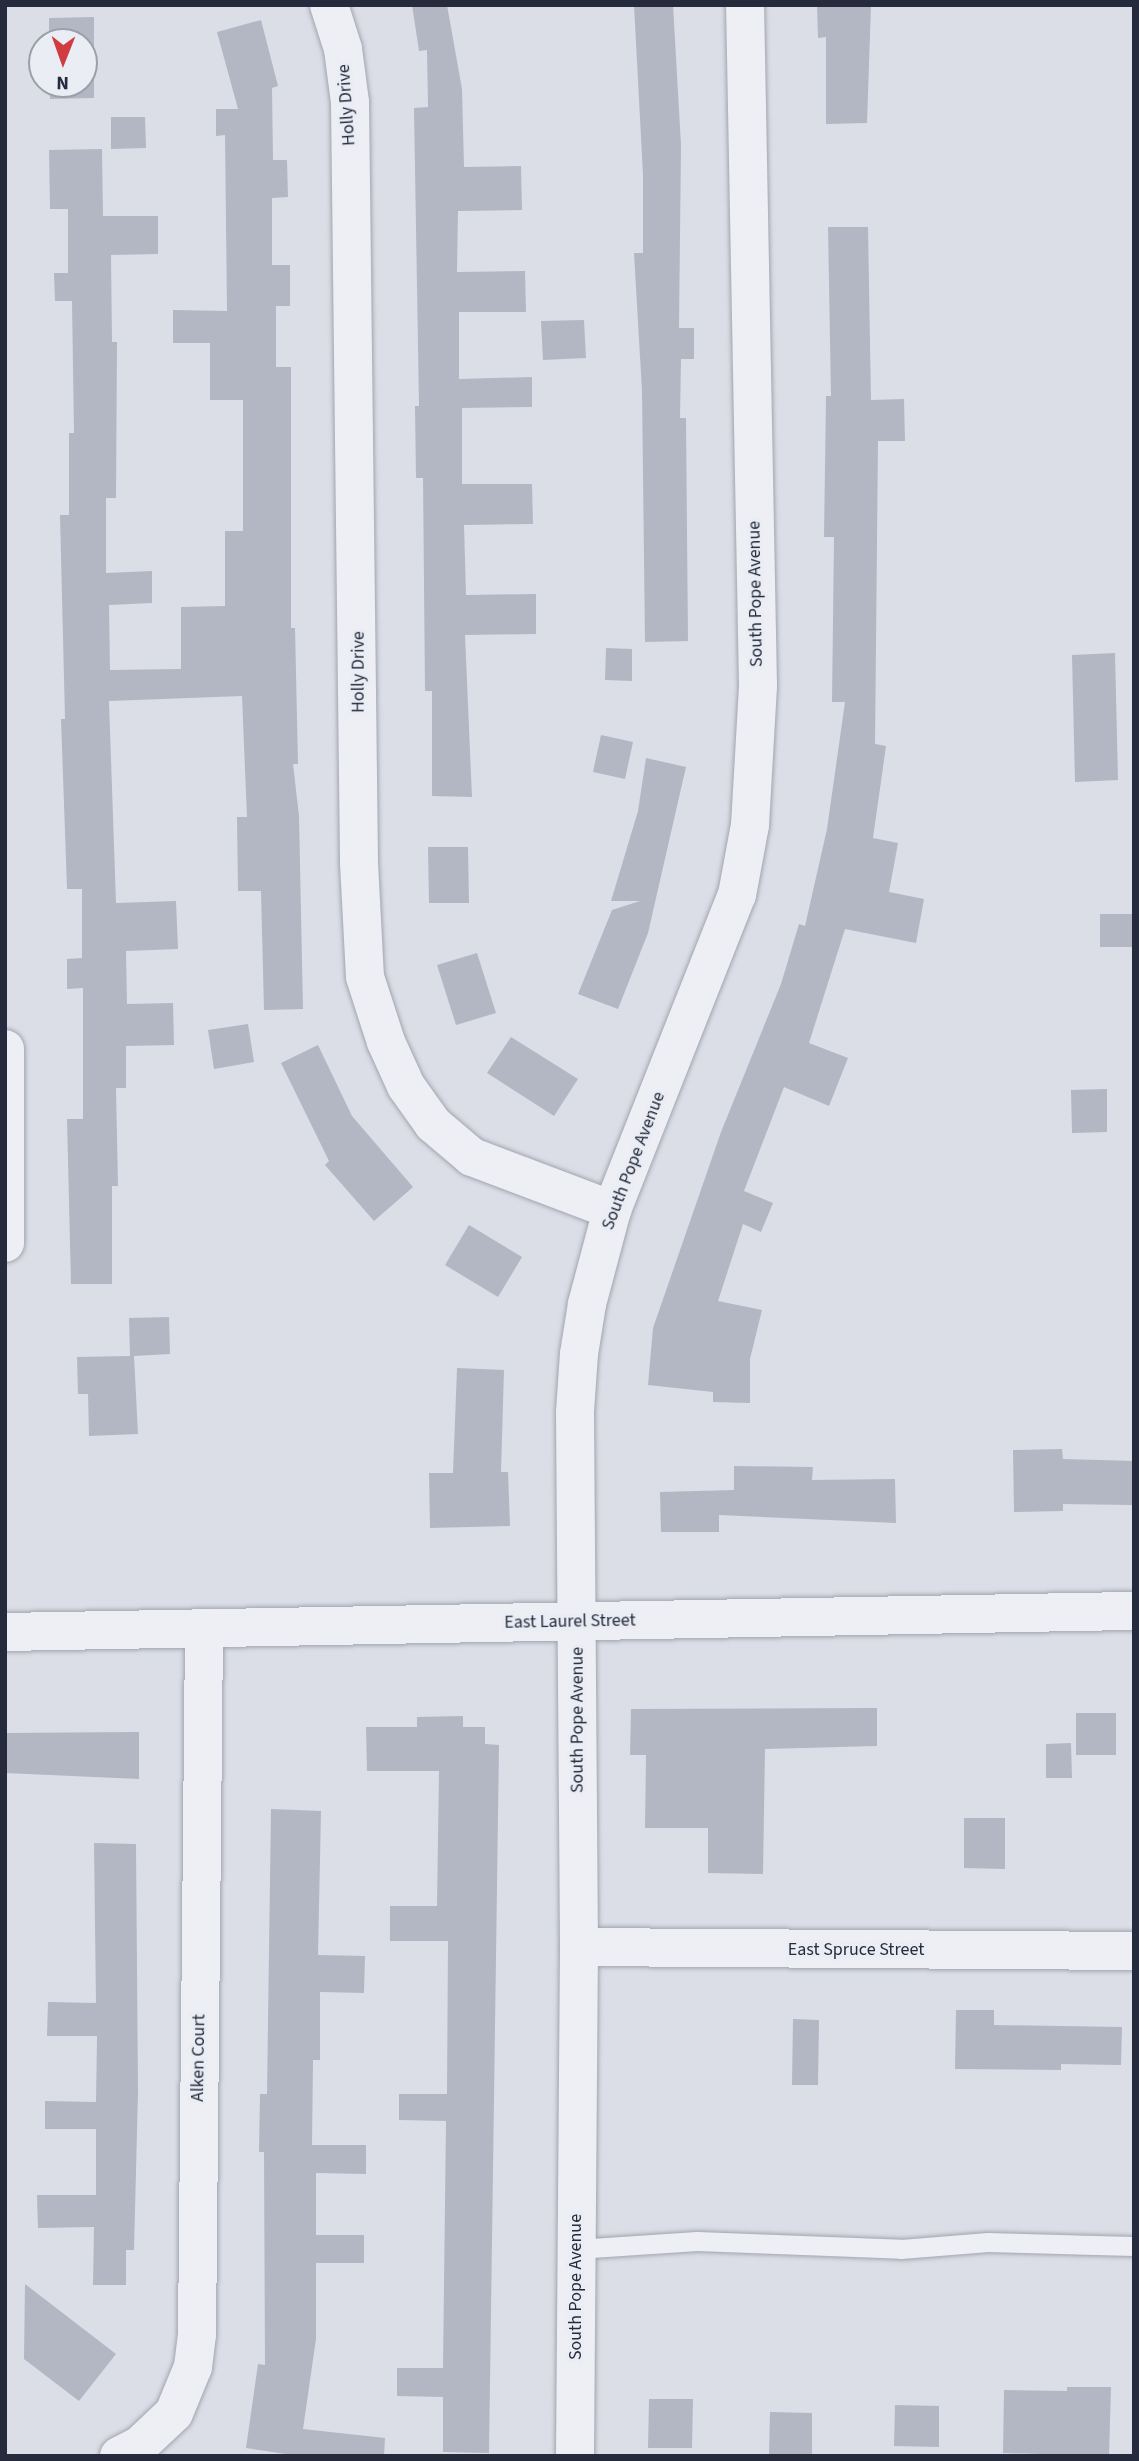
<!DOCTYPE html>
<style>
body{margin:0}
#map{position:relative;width:1139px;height:2461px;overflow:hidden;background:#dbdee6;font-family:"Source Sans 3",sans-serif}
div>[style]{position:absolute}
.building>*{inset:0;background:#b2b7c3}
.roads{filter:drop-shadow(0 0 2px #a1a5b0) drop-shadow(0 0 2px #a1a5b0)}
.lane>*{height:19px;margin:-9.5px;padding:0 9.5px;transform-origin:9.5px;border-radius:9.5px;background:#eeeff4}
.street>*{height:38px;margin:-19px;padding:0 19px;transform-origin:19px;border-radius:19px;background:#eeeff4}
span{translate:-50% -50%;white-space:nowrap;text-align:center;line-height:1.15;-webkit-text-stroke:7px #eaedf4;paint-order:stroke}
.street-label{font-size:18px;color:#252b3c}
.frame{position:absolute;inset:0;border:7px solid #252b3c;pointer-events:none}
.north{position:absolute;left:28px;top:28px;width:70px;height:70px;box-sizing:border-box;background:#eaedf4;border:2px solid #9b9faa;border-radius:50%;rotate:181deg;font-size:19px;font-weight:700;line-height:28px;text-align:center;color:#252b3c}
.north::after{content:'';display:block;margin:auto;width:24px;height:32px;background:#cf3c41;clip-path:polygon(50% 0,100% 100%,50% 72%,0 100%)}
</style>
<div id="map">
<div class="building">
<div style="clip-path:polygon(412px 5px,447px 5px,462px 89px,464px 167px,521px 166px,522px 210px,458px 211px,457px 272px,525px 271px,526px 312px,459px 312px,459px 379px,532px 377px,532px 407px,462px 408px,462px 484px,532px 484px,533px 524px,464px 525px,466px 595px,536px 594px,536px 634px,465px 635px,472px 797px,432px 796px,432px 691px,425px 691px,423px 478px,416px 478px,415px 406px,419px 406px,414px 108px,428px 107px,427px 50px,419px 51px)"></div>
<div style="clip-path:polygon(634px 5px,673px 5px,681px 145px,679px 328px,694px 328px,694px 359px,681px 359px,680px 418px,686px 418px,688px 641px,645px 642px,642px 391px,634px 253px,643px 253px,643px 175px)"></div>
<div style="clip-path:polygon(817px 5px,871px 5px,867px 123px,826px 124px,826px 37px,818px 38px)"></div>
<div style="clip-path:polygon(94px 17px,94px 98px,50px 99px,50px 84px,84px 84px,84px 42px,49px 42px,49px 18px)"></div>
<div style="clip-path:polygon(261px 20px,278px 86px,272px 88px,273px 160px,287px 160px,288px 197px,272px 198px,272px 265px,290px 265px,290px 306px,276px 306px,276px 367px,291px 367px,291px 628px,295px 628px,298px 764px,293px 764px,299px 816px,303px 1009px,264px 1010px,261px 891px,238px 891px,237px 817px,247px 817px,242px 696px,109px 701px,116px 903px,176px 901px,178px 949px,126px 951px,127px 1004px,173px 1003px,174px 1045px,126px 1046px,126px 1088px,116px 1088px,118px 1186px,112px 1186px,112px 1284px,71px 1284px,67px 1119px,83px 1119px,83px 988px,67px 989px,67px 959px,82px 958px,82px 889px,67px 889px,61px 719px,65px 719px,60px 515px,69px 515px,69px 433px,74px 433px,72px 301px,55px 301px,54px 273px,68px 273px,68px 209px,50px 209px,49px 150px,102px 149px,103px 216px,158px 216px,158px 254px,111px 255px,112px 342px,117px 342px,116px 498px,106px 498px,106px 573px,152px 571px,152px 603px,109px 605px,110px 670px,181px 669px,181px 607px,225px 606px,225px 531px,243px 531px,243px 400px,210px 400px,210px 343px,173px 343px,173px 310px,227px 311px,225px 135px,216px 136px,216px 109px,238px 109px,217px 32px)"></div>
<div style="clip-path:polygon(111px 117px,145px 117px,146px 148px,111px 149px)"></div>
<div style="clip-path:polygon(828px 227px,868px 227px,871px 400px,904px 399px,905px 441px,878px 441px,875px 744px,886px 746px,873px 838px,898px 843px,889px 892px,924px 899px,916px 943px,845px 929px,809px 1043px,848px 1058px,829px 1106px,784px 1087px,744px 1191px,773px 1203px,761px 1232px,743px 1224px,718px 1301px,762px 1310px,750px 1359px,750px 1403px,713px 1402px,713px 1392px,648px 1385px,653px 1328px,721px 1132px,781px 984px,799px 924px,805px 926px,827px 829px,845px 702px,832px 702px,834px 537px,824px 537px,826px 396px,831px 396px)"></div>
<div style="clip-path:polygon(584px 320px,586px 358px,543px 360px,541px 321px)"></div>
<div style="clip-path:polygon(606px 648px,632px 649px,632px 681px,605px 680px)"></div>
<div style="clip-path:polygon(1115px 653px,1118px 780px,1075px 782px,1072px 655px)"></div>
<div style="clip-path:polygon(601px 735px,633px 742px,625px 779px,593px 772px)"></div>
<div style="clip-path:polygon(646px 758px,686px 767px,648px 933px,618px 1009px,578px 994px,612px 910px,640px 901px,611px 901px,638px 811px)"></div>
<div style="clip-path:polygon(428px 847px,468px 847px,469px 903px,429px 903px)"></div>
<div style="clip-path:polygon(1100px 914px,1134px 914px,1134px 947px,1100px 947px)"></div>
<div style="clip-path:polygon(477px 953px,496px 1013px,456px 1025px,437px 965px)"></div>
<div style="clip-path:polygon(248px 1024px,254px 1062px,214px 1069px,208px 1030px)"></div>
<div style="clip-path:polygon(511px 1037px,578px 1079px,554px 1116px,487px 1073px)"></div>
<div style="clip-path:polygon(318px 1045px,352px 1116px,413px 1187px,374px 1221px,325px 1165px,329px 1161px,281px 1063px)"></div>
<div style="clip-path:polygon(1107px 1089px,1107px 1132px,1072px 1133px,1071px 1090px)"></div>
<div style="clip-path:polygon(469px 1225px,522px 1257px,498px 1297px,445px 1265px)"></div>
<div style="clip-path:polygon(169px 1317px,170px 1354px,134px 1356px,138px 1434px,89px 1436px,88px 1394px,78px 1394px,77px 1357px,130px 1356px,129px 1318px)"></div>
<div style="clip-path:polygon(457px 1368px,504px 1370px,501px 1472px,508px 1472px,510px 1526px,430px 1528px,429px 1473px,453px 1473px)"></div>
<div style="clip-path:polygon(1062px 1449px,1063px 1459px,1134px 1461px,1133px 1505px,1063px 1504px,1063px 1511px,1014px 1512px,1013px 1450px)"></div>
<div style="clip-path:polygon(734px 1466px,813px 1467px,812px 1480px,895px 1479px,896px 1523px,719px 1515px,719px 1532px,661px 1532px,660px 1492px,734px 1490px)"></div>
<div style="clip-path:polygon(877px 1708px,877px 1746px,765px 1749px,763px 1874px,708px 1873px,708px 1828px,645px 1828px,646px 1755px,630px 1755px,631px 1709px)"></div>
<div style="clip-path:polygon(1076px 1713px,1116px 1713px,1116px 1755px,1076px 1755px)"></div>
<div style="clip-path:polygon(463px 1716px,463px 1727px,485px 1727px,485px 1744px,499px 1745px,489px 2453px,443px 2452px,443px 2397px,397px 2396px,397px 2368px,443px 2368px,446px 2121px,399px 2120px,399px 2094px,447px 2094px,448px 1941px,390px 1941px,390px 1906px,437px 1906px,439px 1771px,367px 1771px,366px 1727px,417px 1727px,417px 1717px)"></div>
<div style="clip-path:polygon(139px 1732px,139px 1779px,5px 1773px,5px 1733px)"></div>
<div style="clip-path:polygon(1071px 1743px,1072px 1778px,1046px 1778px,1046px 1744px)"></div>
<div style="clip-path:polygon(271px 1809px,321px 1811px,318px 1955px,365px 1956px,364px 1993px,320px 1992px,320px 2060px,313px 2060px,312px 2145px,366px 2145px,366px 2174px,316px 2173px,316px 2235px,364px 2235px,364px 2263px,316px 2263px,316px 2339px,303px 2429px,385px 2438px,384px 2456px,299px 2456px,246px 2448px,258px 2364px,265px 2365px,264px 2152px,259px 2152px,260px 2094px,267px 2094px)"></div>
<div style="clip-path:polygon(964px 1818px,1005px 1818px,1005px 1869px,964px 1868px)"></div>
<div style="clip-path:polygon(94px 1843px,136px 1844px,138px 2092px,134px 2250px,126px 2250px,126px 2285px,93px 2285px,94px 2227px,38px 2228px,37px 2195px,96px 2195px,96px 2129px,45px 2129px,45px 2101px,96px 2102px,97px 2036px,47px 2036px,48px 2002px,96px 2003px)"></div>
<div style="clip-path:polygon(956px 2010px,994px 2010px,994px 2025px,1122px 2027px,1121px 2065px,1061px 2064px,1061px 2070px,955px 2069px)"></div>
<div style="clip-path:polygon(793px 2019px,819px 2020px,818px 2085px,792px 2085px)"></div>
<div style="clip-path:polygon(25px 2284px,116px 2354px,79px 2401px,24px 2359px)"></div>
<div style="clip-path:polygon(1067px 2387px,1111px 2387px,1109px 2456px,1003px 2453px,1004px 2390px,1067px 2391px)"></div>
<div style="clip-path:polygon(649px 2399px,693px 2399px,692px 2448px,648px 2448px)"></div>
<div style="clip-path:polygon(895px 2405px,939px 2406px,939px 2447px,894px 2446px)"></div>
<div style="clip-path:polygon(770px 2412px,812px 2413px,812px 2456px,769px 2455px)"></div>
</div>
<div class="roads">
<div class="lane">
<div style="left:576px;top:2249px;width:121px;rotate:-3.8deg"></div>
<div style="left:697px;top:2241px;width:204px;rotate:2.2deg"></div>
<div style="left:901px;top:2249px;width:87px;rotate:-4.6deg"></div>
<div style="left:988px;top:2242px;width:146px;rotate:1.6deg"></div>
</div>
<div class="street">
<div style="left:329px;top:5px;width:46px;rotate:72.3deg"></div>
<div style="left:343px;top:49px;width:53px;rotate:82.5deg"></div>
<div style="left:350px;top:102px;width:761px;rotate:89.32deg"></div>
<div style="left:359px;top:863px;width:114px;rotate:87deg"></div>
<div style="left:365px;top:977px;width:68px;rotate:72.1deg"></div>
<div style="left:386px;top:1042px;width:48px;rotate:65.6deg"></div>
<div style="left:406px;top:1086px;width:47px;rotate:54.6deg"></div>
<div style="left:433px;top:1124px;width:51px;rotate:40.2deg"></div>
<div style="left:472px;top:1157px;width:150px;rotate:20.7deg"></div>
<div style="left:5px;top:1049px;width:194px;rotate:90deg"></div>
<div style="left:5px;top:1632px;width:1129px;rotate:-1.07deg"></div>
<div style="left:579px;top:1947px;width:555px;rotate:0.41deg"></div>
<div style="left:119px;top:2456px;width:22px;rotate:-27deg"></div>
<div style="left:139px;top:2446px;width:48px;rotate:-43.3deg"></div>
<div style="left:174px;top:2413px;width:50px;rotate:-67.6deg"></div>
<div style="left:193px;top:2367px;width:32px;rotate:-83deg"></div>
<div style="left:197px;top:2335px;width:706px;rotate:-89.43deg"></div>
<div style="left:575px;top:2456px;width:509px;rotate:-89.55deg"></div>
<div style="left:579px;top:1947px;width:535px;rotate:-90.43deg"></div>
<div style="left:575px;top:1412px;width:58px;rotate:-86.1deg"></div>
<div style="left:579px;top:1354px;width:51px;rotate:-80.9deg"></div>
<div style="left:587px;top:1304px;width:97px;rotate:-75.1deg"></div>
<div style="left:612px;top:1210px;width:339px;rotate:-68.4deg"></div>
<div style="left:737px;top:895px;width:71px;rotate:-79.5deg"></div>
<div style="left:750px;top:825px;width:139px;rotate:-86.7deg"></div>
<div style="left:758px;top:686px;width:681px;rotate:-91.09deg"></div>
</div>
</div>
<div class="street-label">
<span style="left:347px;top:105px;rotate:-94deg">Holly Drive</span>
<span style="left:756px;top:594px;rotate:-91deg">South Pope Avenue</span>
<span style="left:359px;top:672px;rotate:-90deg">Holly Drive</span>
<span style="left:634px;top:1161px;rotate:-69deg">South Pope Avenue</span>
<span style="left:570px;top:1622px;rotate:-1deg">East Laurel Street</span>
<span style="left:578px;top:1720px;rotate:-90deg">South Pope Avenue</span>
<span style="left:856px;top:1950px">East Spruce Street</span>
<span style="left:199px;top:2058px;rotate:-89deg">Alken Court</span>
<span style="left:576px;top:2287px;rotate:-90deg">South Pope Avenue</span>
</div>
<div class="frame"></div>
<div class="north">N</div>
</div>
